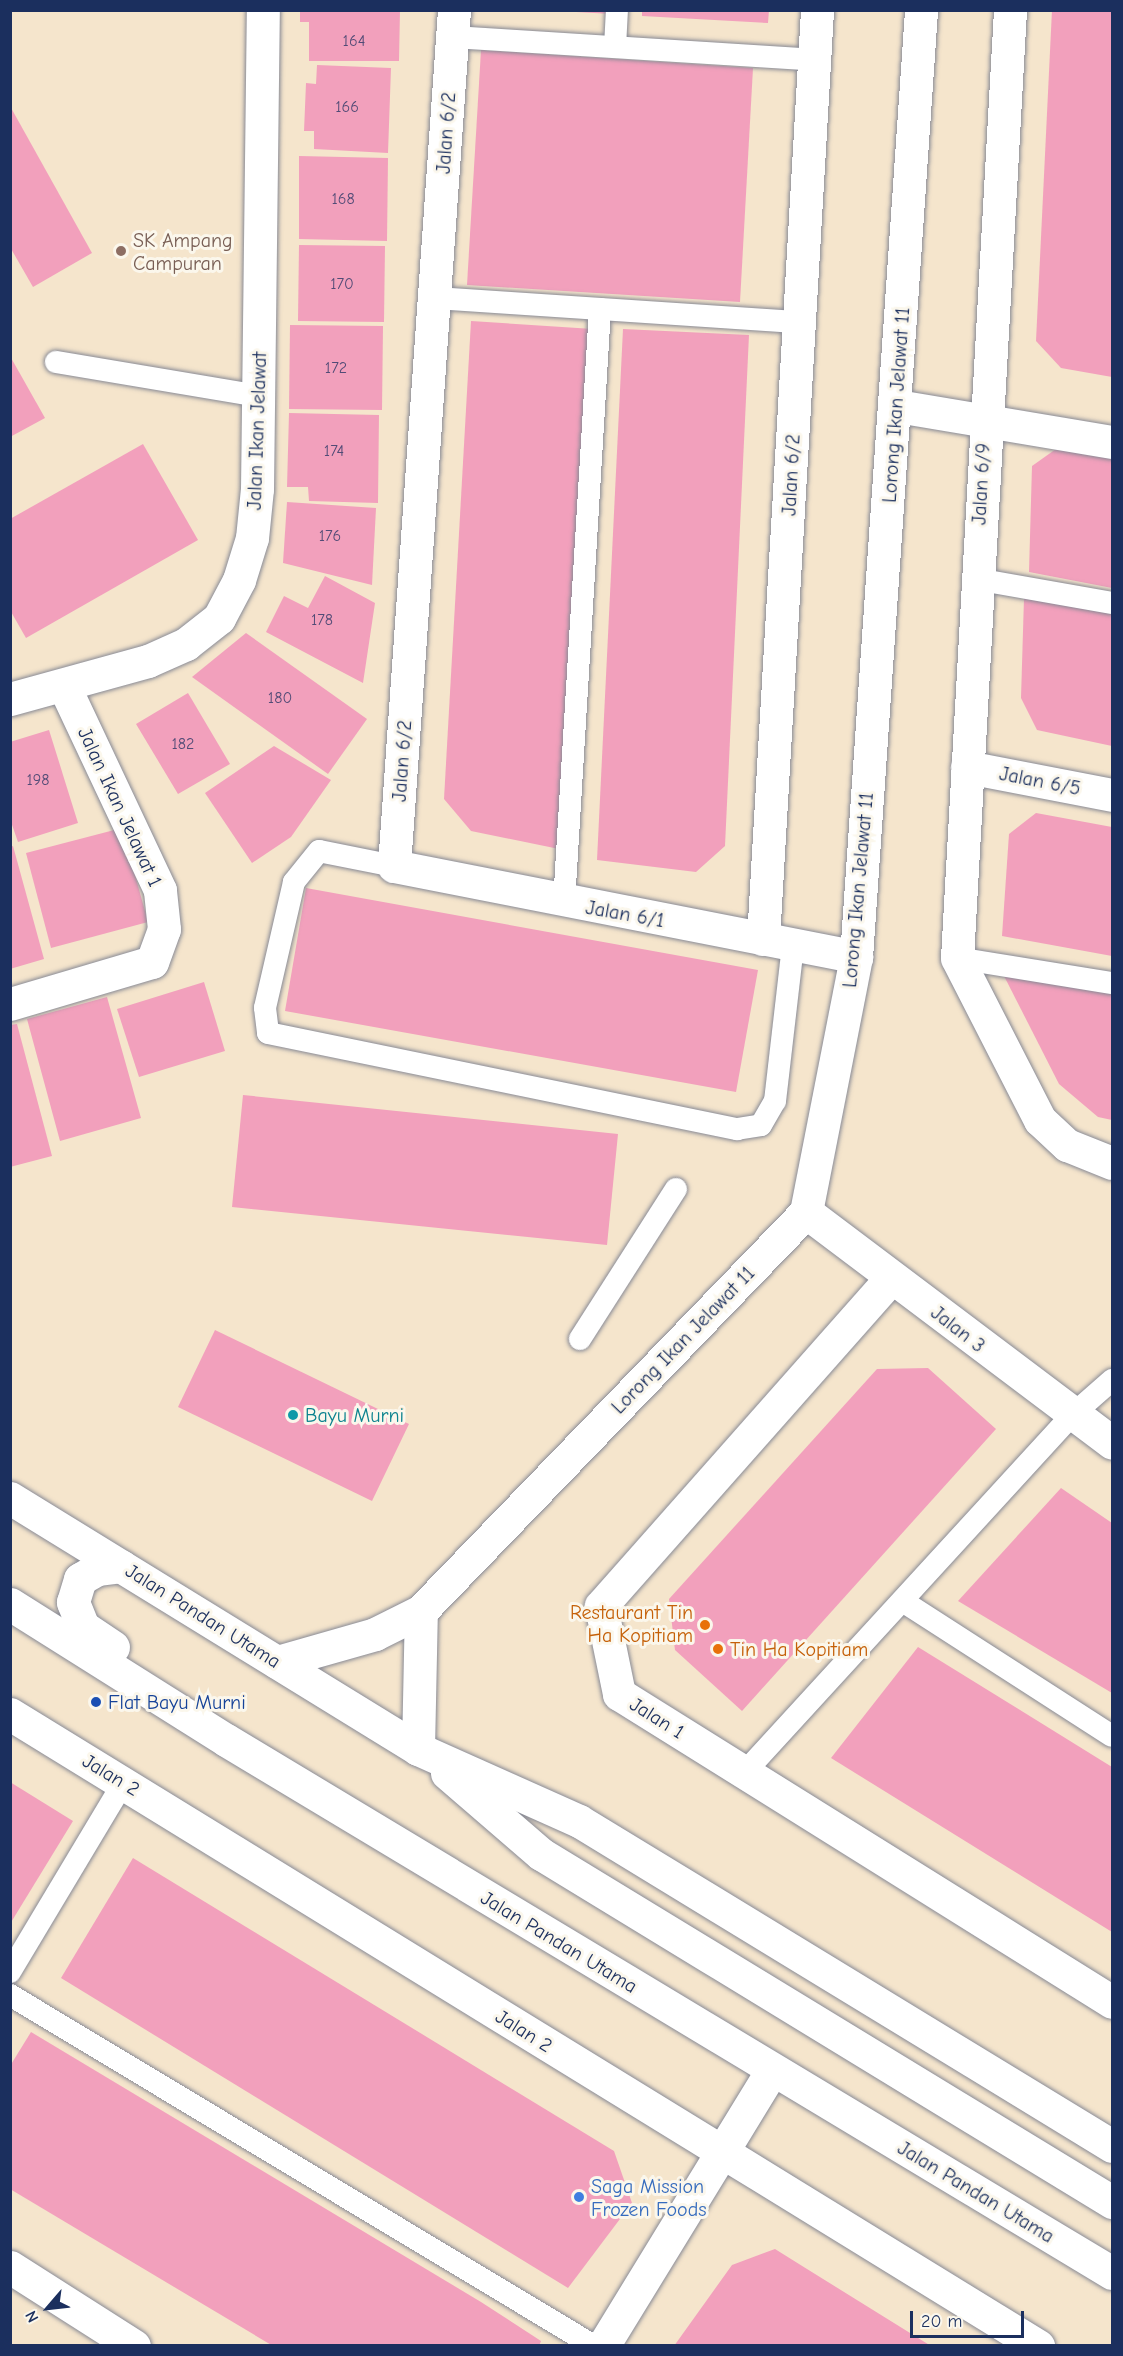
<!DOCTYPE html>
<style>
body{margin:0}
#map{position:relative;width:1123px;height:2356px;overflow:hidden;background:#f5e5cc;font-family:"Comic Neue",sans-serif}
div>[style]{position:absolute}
.building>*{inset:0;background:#f2a0bc}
.roads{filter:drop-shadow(0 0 2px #888a95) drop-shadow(0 0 2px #888a95)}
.lane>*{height:22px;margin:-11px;padding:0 11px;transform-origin:11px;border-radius:11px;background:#fff}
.street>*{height:33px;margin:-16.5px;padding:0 16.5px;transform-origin:16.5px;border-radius:16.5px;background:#fff}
.secondary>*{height:33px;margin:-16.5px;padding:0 16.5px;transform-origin:16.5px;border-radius:16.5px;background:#fff}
.dots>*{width:16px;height:16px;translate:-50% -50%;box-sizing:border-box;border:3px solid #fbf7ec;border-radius:50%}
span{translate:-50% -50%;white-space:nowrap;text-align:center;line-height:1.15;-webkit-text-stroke:6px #fbf7ec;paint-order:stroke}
.number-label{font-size:16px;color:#514b76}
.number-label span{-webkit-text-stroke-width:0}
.street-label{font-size:20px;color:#1b2f5e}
.education-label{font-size:20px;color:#785e54}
.left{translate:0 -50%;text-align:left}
.culture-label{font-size:20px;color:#0d838f}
.food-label{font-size:20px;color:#c56008}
.right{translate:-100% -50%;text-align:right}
.transit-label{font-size:20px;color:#164399}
.shop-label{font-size:20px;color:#366cbe}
.frame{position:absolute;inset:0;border:12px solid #1b2f5e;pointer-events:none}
.north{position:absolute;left:18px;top:2278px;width:60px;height:60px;-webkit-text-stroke:4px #fbf7ec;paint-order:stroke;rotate:242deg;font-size:16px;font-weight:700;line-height:24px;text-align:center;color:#1b2f5e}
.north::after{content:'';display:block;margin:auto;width:21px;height:27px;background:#1b2f5e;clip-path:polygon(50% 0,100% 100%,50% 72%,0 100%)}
.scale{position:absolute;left:910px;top:2311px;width:114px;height:27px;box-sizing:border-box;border:3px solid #1b2f5e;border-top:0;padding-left:8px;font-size:18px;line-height:21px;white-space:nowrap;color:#1b2f5e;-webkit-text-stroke:4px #fbf7ec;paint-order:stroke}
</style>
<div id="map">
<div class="building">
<div style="clip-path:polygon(300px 10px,400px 10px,399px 61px,309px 61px,309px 22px,300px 22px)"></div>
<div style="clip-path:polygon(576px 10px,612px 10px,612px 14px,576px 12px)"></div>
<div style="clip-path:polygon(642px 10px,769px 10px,768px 23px,642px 16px)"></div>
<div style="clip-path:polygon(1052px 10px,1112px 10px,1112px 377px,1061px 368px,1036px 341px)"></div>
<div style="clip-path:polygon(481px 50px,753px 68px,740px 302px,467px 285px)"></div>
<div style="clip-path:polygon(317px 65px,391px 68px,388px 153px,314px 149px,314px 131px,304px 131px,306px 83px,316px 84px)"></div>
<div style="clip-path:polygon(10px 106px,92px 253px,33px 287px,10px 247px)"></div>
<div style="clip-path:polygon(299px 156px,388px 158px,387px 241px,299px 239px)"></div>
<div style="clip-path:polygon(299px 245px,385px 246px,384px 322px,298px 321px)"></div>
<div style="clip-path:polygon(471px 321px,593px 329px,564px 850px,471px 831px,444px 799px)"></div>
<div style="clip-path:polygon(290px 325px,383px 326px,382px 410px,289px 409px)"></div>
<div style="clip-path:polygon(623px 329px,749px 335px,725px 846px,696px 872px,597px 860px)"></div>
<div style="clip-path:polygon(10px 356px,45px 418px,10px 437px)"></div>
<div style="clip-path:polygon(289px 413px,379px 415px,378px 503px,309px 501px,308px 487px,287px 487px)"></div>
<div style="clip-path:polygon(143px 444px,198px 540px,26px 638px,10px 610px,10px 519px)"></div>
<div style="clip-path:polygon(1063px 444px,1112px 456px,1112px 588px,1029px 572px,1032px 466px)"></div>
<div style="clip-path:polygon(287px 502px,376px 508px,372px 585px,283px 563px)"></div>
<div style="clip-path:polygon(325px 576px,375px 603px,363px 683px,266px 632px,284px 596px,308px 608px)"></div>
<div style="clip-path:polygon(1024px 598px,1112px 614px,1112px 746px,1037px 730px,1021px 698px)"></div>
<div style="clip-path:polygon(246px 633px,367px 719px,328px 774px,192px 677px)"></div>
<div style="clip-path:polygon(188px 693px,230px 764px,178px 794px,136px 724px)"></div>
<div style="clip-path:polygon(49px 730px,78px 823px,18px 842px,10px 819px,10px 742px)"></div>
<div style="clip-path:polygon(274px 746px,331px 780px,291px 837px,252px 863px,205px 793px)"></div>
<div style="clip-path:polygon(1036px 813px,1112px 827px,1112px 956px,1002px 936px,1009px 834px)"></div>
<div style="clip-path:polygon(122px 828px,148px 922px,51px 948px,26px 853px)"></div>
<div style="clip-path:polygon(13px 846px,44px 959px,10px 969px,10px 847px)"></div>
<div style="clip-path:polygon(306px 888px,758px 970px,736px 1092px,285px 1011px)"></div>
<div style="clip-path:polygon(1000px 968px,1112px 988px,1112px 1120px,1098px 1117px,1059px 1084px)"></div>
<div style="clip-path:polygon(204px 982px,225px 1051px,139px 1077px,117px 1009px)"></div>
<div style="clip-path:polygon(107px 997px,141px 1118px,60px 1141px,27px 1019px)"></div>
<div style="clip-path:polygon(17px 1024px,52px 1156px,10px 1167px,10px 1025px)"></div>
<div style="clip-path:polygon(243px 1095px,618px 1134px,607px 1245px,232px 1207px)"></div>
<div style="clip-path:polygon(215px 1330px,409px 1424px,372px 1501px,178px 1407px)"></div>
<div style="clip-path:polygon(928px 1368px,996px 1429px,742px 1711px,675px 1650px,669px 1599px,877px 1369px)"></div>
<div style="clip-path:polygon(1061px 1488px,1112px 1523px,1112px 1693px,958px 1601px)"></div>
<div style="clip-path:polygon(918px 1647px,1112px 1767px,1112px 1932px,831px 1758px)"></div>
<div style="clip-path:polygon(10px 1782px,73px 1821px,10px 1924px)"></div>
<div style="clip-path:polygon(133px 1858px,614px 2151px,632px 2203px,568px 2288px,61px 1978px)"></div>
<div style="clip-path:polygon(31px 2032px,481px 2302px,541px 2341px,539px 2346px,273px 2346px,10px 2189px,10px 2066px)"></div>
<div style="clip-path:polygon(775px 2249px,807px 2269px,931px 2346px,674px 2346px,732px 2265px)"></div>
</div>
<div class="roads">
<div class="lane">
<div style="left:453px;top:37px;width:364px;rotate:3.6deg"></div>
<div style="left:615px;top:47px;width:37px;rotate:-87deg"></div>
<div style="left:435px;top:298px;width:366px;rotate:3.8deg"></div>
<div style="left:56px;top:362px;width:206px;rotate:9.5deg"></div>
<div style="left:976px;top:579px;width:138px;rotate:10deg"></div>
<div style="left:394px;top:866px;width:76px;rotate:-168.7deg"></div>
<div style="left:319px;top:851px;width:40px;rotate:129deg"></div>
<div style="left:294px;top:882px;width:129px;rotate:103deg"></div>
<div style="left:265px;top:1008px;width:25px;rotate:83deg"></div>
<div style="left:268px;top:1033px;width:479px;rotate:11.6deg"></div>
<div style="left:737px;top:1129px;width:24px;rotate:-9deg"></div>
<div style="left:761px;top:1125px;width:28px;rotate:-60deg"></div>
<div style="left:775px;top:1101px;width:157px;rotate:-83.4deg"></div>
<div style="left:564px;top:903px;width:595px;rotate:-86.53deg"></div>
<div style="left:957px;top:958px;width:157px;rotate:9.2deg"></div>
<div style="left:580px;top:1339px;width:178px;rotate:-57.4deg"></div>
<div style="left:904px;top:1602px;width:247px;rotate:32.8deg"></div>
<div style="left:744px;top:1773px;width:484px;rotate:-47.5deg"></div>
<div style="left:1071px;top:1416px;width:55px;rotate:-41.3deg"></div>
<div style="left:10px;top:1972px;width:220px;rotate:-59.1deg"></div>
<div style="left:10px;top:1995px;width:681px;rotate:31.01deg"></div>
</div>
<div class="street">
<div style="left:454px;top:10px;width:858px;rotate:94.01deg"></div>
<div style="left:394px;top:866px;width:471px;rotate:11.1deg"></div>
<div style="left:1010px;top:10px;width:949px;rotate:93.2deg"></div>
<div style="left:957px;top:958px;width:182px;rotate:62.9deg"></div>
<div style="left:1040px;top:1120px;width:37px;rotate:43deg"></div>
<div style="left:1067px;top:1145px;width:48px;rotate:21.8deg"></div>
<div style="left:897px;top:406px;width:218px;rotate:9.5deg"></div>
<div style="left:10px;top:699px;width:143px;rotate:-15.4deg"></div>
<div style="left:148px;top:661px;width:42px;rotate:-24.1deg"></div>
<div style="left:186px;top:644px;width:42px;rotate:-38.2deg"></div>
<div style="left:219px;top:618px;width:43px;rotate:-62.2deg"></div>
<div style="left:239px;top:580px;width:44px;rotate:-72.8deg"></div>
<div style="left:252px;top:538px;width:49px;rotate:-84.2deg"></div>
<div style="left:257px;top:489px;width:479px;rotate:-89.3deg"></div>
<div style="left:967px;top:767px;width:148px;rotate:10.9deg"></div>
<div style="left:763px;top:939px;width:931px;rotate:-86.67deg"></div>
<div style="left:10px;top:1004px;width:148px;rotate:-16.5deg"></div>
<div style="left:152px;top:962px;width:35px;rotate:-70deg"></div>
<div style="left:164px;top:929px;width:39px;rotate:-96deg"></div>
<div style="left:160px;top:890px;width:225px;rotate:-115.2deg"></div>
<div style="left:806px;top:1212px;width:383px;rotate:37deg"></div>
<div style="left:891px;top:1278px;width:438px;rotate:131.5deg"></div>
<div style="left:601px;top:1606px;width:90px;rotate:78.4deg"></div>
<div style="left:619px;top:1694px;width:581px;rotate:31.99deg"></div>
<div style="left:277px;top:1662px;width:102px;rotate:-15.9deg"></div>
<div style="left:375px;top:1634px;width:51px;rotate:-26.6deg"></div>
<div style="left:421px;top:1611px;width:554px;rotate:-46.02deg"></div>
<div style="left:806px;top:1212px;width:260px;rotate:-78.9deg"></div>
<div style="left:856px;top:957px;width:949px;rotate:-86.07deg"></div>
<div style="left:10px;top:1714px;width:1207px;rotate:31.58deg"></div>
<div style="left:418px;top:1749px;width:138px;rotate:-88.8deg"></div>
<div style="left:10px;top:2267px;width:147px;rotate:32.5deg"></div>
<div style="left:603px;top:2346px;width:324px;rotate:-58.5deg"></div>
</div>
<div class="secondary">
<div style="left:10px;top:1498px;width:479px;rotate:31.6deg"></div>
<div style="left:418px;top:1749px;width:176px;rotate:24.1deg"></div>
<div style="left:579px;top:1821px;width:624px;rotate:31.37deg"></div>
<div style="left:10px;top:1604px;width:255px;rotate:32.2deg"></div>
<div style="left:226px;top:1740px;width:1034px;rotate:31.03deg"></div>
<div style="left:113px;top:1647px;width:36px;rotate:-146deg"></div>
<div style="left:83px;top:1627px;width:27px;rotate:-112deg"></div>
<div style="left:73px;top:1602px;width:24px;rotate:-73deg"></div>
<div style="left:80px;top:1579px;width:20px;rotate:-30deg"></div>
<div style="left:97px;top:1569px;width:24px;rotate:-7deg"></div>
<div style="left:447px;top:1773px;width:124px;rotate:40.8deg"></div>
<div style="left:541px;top:1854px;width:669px;rotate:31.36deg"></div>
</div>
</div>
<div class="dots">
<div style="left:121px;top:251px;background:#8d6e63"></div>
<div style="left:293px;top:1415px;background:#0f9aa8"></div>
<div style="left:705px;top:1625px;background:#e8710a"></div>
<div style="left:718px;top:1649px;background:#e8710a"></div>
<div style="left:96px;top:1702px;background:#1a4fb4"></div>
<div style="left:579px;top:2197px;background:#3f7fe0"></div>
</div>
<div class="number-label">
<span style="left:354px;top:41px">164</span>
<span style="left:347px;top:107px">166</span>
<span style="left:343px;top:199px">168</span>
<span style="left:342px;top:284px">170</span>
<span style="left:336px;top:368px">172</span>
<span style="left:334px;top:451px">174</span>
<span style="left:330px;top:536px">176</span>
<span style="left:322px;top:620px">178</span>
<span style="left:280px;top:698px">180</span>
<span style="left:183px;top:744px">182</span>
<span style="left:38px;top:780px">198</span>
</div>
<div class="street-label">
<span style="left:446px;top:133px;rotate:-86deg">Jalan 6/2</span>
<span style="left:896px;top:405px;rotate:-86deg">Lorong Ikan Jelawat 11</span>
<span style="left:257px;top:431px;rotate:-88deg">Jalan Ikan Jelawat</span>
<span style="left:791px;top:475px;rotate:-87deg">Jalan 6/2</span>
<span style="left:981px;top:484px;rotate:-87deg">Jalan 6/9</span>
<span style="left:402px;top:761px;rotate:-86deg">Jalan 6/2</span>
<span style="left:1040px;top:781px;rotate:11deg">Jalan 6/5</span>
<span style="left:120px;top:807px;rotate:65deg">Jalan Ikan Jelawat 1</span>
<span style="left:858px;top:890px;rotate:-85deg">Lorong Ikan Jelawat 11</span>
<span style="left:625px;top:914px;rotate:10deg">Jalan 6/1</span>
<span style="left:958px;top:1329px;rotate:38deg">Jalan 3</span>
<span style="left:683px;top:1340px;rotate:-46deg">Lorong Ikan Jelawat 11</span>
<span style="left:203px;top:1616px;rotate:32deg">Jalan Pandan Utama</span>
<span style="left:657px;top:1718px;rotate:32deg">Jalan 1</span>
<span style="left:111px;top:1775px;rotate:31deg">Jalan 2</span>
<span style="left:559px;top:1942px;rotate:31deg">Jalan Pandan Utama</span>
<span style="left:524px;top:2031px;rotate:32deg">Jalan 2</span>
<span style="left:976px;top:2192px;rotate:31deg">Jalan Pandan Utama</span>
</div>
<div class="education-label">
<span class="left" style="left:133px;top:252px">SK Ampang<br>Campuran</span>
</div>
<div class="culture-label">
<span class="left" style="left:305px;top:1415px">Bayu Murni</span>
</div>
<div class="food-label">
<span class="right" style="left:693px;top:1624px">Restaurant Tin<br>Ha Kopitiam</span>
<span class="left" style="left:730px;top:1649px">Tin Ha Kopitiam</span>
</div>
<div class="transit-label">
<span class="left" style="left:108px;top:1702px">Flat Bayu Murni</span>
</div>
<div class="shop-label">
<span class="left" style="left:591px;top:2198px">Saga Mission<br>Frozen Foods</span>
</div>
<div class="frame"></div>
<div class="north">N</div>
<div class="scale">20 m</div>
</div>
